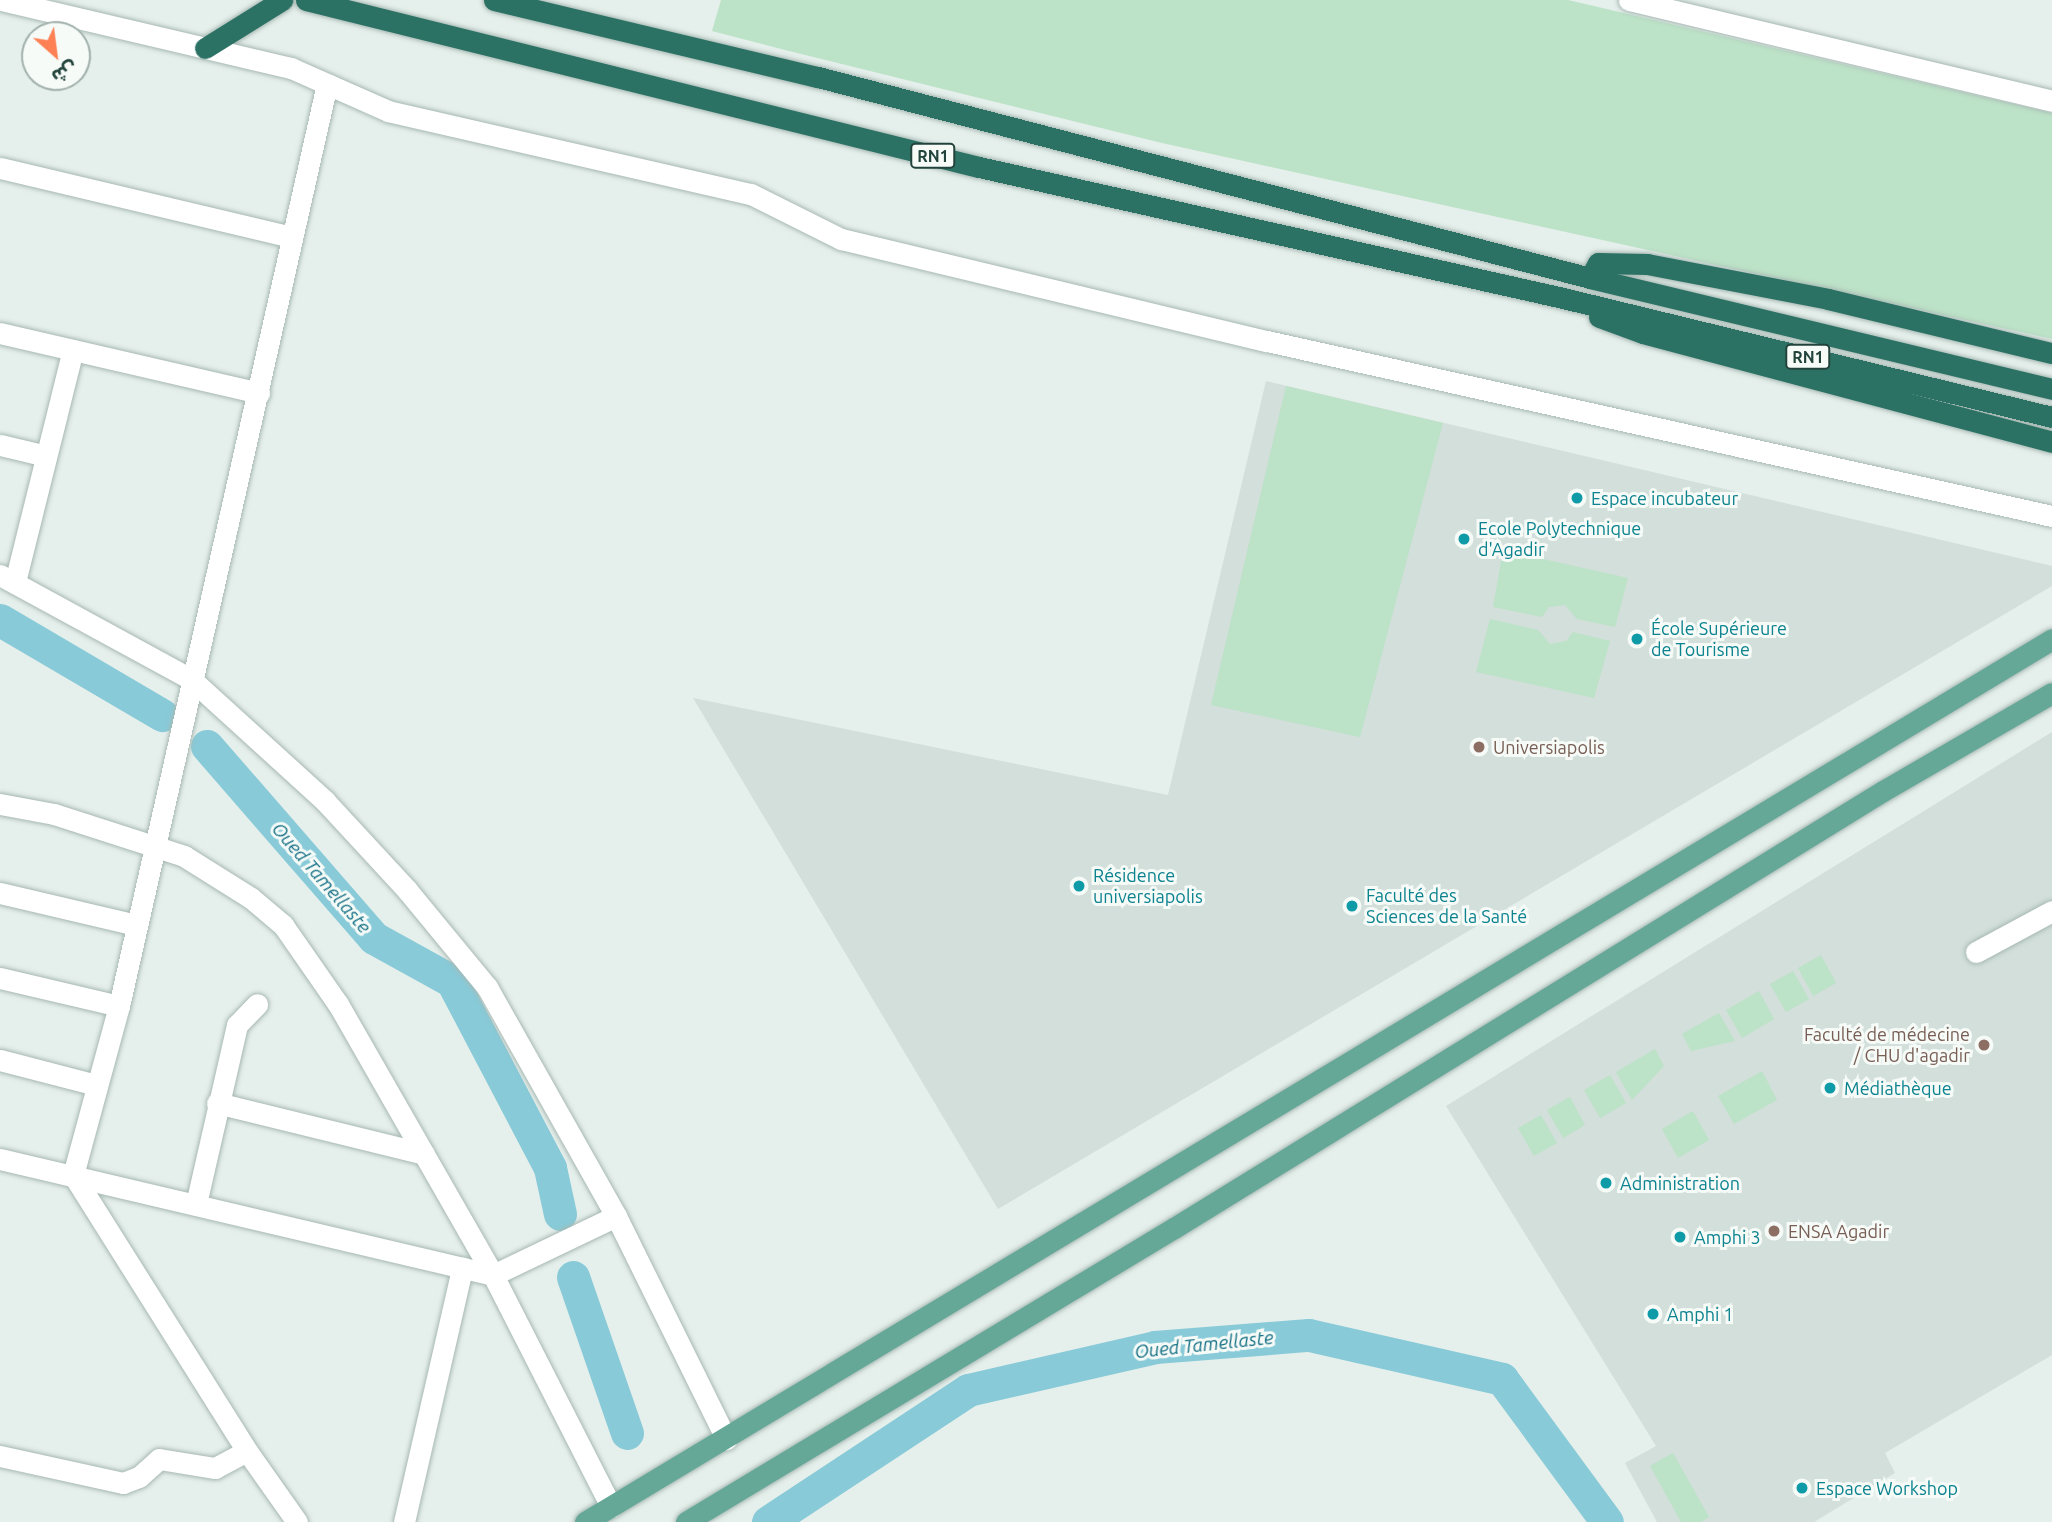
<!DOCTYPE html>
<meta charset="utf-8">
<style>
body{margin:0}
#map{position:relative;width:2052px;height:1522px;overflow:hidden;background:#e5efeb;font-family:Ubuntu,"Noto Sans Arabic",sans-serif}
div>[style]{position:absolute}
.built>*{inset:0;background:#d2dfda}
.green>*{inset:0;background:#bce2c7}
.river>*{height:33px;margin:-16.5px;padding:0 16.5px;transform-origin:16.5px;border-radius:16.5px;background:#88cad8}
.roads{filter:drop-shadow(0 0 2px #a7b8b3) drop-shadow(0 0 2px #a7b8b3)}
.minor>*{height:21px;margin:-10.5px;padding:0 10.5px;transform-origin:10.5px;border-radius:10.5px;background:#fff}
.major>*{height:21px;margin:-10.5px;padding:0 10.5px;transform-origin:10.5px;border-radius:10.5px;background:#65a898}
.highway>*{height:21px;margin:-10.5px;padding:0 10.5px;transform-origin:10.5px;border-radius:10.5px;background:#2b7265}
.dots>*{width:19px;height:19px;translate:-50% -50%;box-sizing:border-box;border:4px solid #f6fbf8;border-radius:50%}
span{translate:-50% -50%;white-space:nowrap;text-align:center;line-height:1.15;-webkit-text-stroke:6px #f6fbf8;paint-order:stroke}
.shield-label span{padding:2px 5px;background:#f6fbf8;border:2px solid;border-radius:5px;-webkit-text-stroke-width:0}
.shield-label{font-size:16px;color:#22433b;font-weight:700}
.culture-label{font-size:18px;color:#0d838f}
.left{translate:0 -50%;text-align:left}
.education-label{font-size:18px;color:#785e54}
.right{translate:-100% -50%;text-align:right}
.water-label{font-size:19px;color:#157085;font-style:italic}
.north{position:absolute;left:21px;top:21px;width:70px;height:70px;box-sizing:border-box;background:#f6fbf8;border:2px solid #a1b1ac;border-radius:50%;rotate:152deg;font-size:19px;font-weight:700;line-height:28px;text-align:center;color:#22433b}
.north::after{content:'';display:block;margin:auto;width:24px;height:32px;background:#fd8154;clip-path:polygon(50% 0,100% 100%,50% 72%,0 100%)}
</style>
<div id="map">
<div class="built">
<div style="clip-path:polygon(1266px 381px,2052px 566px,2052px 586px,998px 1209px,693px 698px,1168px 795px)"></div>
<div style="clip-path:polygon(2052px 732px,2052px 1355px,1885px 1453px,1895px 1473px,1814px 1522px,1657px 1522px,1625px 1463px,1656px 1446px,1446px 1106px)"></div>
</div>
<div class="green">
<div style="clip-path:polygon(721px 0,1568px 0,2052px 113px,2052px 339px,1162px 143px,785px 50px,712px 31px)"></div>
<div style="clip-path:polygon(1286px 386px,1443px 423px,1360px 737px,1211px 705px)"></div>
<div style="clip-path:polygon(1503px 550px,1628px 578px,1615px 627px,1577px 619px,1565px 605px,1549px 607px,1542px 617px,1493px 607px)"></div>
<div style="clip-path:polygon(1490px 619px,1538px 630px,1550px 644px,1566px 641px,1573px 632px,1610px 641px,1594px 698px,1476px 672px)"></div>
<div style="clip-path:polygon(1821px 955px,1836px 983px,1813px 996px,1798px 968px)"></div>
<div style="clip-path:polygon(1793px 971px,1809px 999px,1786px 1012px,1770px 984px)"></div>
<div style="clip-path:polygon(1759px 991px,1774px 1019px,1742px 1038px,1726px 1010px)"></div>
<div style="clip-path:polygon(1719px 1013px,1735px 1041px,1691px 1051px,1682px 1034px)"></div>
<div style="clip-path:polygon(1655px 1049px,1664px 1066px,1632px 1100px,1616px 1072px)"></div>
<div style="clip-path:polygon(1762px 1071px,1777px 1100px,1734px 1124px,1718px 1096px)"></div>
<div style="clip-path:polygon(1610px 1075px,1626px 1103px,1600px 1118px,1584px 1090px)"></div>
<div style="clip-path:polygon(1570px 1097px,1585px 1125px,1563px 1138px,1547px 1110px)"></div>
<div style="clip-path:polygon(1693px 1111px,1709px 1140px,1678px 1158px,1662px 1129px)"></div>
<div style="clip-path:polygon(1541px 1115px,1557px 1143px,1534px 1156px,1518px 1128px)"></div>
<div style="clip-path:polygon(1673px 1453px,1709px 1517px,1701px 1522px,1681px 1522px,1650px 1466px)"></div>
</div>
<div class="river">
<div style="left:0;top:620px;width:188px;rotate:30.4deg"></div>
<div style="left:207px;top:746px;width:254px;rotate:49deg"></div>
<div style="left:374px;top:938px;width:89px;rotate:28.9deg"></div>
<div style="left:452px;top:981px;width:211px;rotate:62.3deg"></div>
<div style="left:550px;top:1168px;width:47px;rotate:77.7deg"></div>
<div style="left:573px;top:1277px;width:165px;rotate:70.9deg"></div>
<div style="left:768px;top:1522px;width:240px;rotate:-33.4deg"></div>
<div style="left:968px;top:1390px;width:192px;rotate:-12.9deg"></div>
<div style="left:1155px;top:1347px;width:154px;rotate:-4.5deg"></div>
<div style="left:1309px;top:1335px;width:198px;rotate:12.8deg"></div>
<div style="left:1502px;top:1379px;width:177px;rotate:53.7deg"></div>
</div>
<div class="roads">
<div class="minor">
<div style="left:1px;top:0;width:298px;rotate:13.2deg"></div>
<div style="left:291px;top:68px;width:106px;rotate:23.9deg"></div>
<div style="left:388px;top:111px;width:372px;rotate:12.9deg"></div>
<div style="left:751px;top:194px;width:101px;rotate:26.6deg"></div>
<div style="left:841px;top:239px;width:438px;rotate:13.5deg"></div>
<div style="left:1267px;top:341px;width:804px;rotate:12.57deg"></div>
<div style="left:1629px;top:0;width:435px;rotate:13.4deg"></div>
<div style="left:0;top:168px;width:299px;rotate:13.3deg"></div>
<div style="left:0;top:333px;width:266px;rotate:13deg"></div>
<div style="left:0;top:445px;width:47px;rotate:13.4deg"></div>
<div style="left:0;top:575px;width:217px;rotate:28.6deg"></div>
<div style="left:191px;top:679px;width:181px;rotate:42.3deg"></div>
<div style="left:325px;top:801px;width:121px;rotate:47.3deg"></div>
<div style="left:407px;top:890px;width:126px;rotate:50.5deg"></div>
<div style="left:487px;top:987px;width:263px;rotate:60.6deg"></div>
<div style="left:616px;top:1216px;width:249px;rotate:63.7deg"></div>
<div style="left:15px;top:582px;width:239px;rotate:-76deg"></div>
<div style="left:0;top:804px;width:55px;rotate:10.5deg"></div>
<div style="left:54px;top:814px;width:137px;rotate:17.9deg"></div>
<div style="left:184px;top:856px;width:79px;rotate:32.1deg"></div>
<div style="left:251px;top:898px;width:42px;rotate:40.2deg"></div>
<div style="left:283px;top:925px;width:96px;rotate:55.2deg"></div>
<div style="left:338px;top:1004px;width:312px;rotate:60.2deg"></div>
<div style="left:493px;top:1275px;width:260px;rotate:63deg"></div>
<div style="left:0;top:893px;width:140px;rotate:13.2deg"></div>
<div style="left:1976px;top:952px;width:86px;rotate:-28.3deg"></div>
<div style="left:0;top:978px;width:122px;rotate:13.2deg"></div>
<div style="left:0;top:1060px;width:99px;rotate:14.6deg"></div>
<div style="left:217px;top:1103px;width:213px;rotate:13.8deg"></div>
<div style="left:0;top:1159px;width:506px;rotate:13.24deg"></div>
<div style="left:493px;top:1275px;width:136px;rotate:-25.6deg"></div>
<div style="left:196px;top:1204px;width:184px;rotate:-77.1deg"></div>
<div style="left:237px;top:1025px;width:29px;rotate:-46deg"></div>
<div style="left:0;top:1456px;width:126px;rotate:12.4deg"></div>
<div style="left:123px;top:1483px;width:17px;rotate:-21deg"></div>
<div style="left:139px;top:1477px;width:27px;rotate:-42deg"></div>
<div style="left:159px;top:1459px;width:57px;rotate:9.1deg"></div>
<div style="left:215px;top:1468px;width:36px;rotate:-28deg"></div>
<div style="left:297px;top:1522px;width:87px;rotate:-125.2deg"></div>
<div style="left:247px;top:1451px;width:326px;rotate:-122.2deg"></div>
<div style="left:73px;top:1175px;width:175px;rotate:-74.8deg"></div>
<div style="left:119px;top:1006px;width:945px;rotate:-77.29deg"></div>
<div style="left:404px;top:1522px;width:261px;rotate:-77.1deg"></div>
</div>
<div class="major">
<div style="left:585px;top:1522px;width:1712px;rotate:-31.04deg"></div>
<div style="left:686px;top:1522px;width:570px;rotate:-31.07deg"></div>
<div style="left:1174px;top:1228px;width:833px;rotate:-31.65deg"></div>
<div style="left:1883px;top:791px;width:195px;rotate:-30.1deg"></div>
</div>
<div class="highway">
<div style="left:306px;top:0;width:693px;rotate:13.94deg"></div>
<div style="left:979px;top:167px;width:599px;rotate:12.64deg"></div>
<div style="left:1563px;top:298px;width:503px;rotate:13.68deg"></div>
<div style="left:494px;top:0;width:333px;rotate:13.4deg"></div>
<div style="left:818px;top:77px;width:798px;rotate:14.59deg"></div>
<div style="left:1590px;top:278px;width:475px;rotate:13.5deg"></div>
<div style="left:205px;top:48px;width:91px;rotate:-31.9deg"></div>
<div style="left:1590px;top:278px;width:17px;rotate:-62deg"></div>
<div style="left:1598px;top:263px;width:49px;rotate:1.2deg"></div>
<div style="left:1647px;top:264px;width:184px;rotate:10.9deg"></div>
<div style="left:1828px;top:299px;width:230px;rotate:13.6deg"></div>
<div style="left:1599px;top:317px;width:47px;rotate:20deg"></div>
<div style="left:1643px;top:333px;width:423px;rotate:14.9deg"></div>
</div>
</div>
<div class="dots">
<div style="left:1577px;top:498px;background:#0f9aa8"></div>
<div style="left:1464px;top:539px;background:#0f9aa8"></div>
<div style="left:1637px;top:639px;background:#0f9aa8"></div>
<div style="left:1479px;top:747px;background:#8d6e63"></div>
<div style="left:1079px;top:886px;background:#0f9aa8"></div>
<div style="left:1352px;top:906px;background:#0f9aa8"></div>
<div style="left:1984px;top:1045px;background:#8d6e63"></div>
<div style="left:1830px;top:1088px;background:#0f9aa8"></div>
<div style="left:1606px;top:1183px;background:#0f9aa8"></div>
<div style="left:1774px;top:1231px;background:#8d6e63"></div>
<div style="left:1680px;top:1237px;background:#0f9aa8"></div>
<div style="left:1653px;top:1314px;background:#0f9aa8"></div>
<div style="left:1802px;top:1488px;background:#0f9aa8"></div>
</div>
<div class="shield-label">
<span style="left:933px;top:156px">RN1</span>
<span style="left:1808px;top:357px">RN1</span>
</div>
<div class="culture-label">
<span class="left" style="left:1591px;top:498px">Espace incubateur</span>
<span class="left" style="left:1478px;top:539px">Ecole Polytechnique<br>d'Agadir</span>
<span class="left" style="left:1651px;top:639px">École Supérieure<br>de Tourisme</span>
<span class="left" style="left:1093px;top:886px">Résidence<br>universiapolis</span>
<span class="left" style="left:1366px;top:906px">Faculté des<br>Sciences de la Santé</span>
<span class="left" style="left:1844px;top:1088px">Médiathèque</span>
<span class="left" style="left:1620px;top:1183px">Administration</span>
<span class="left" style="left:1694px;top:1237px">Amphi 3</span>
<span class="left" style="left:1667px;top:1314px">Amphi 1</span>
<span class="left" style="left:1816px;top:1488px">Espace Workshop</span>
</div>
<div class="education-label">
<span class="left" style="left:1493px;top:747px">Universiapolis</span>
<span class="right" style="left:1970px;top:1045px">Faculté de médecine<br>/ CHU d'agadir</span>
<span class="left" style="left:1788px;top:1231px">ENSA Agadir</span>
</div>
<div class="water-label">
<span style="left:321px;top:878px;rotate:49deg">Oued Tamellaste</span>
<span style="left:1204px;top:1345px;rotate:-6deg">Oued Tamellaste</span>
</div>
<div class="north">ش</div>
</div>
